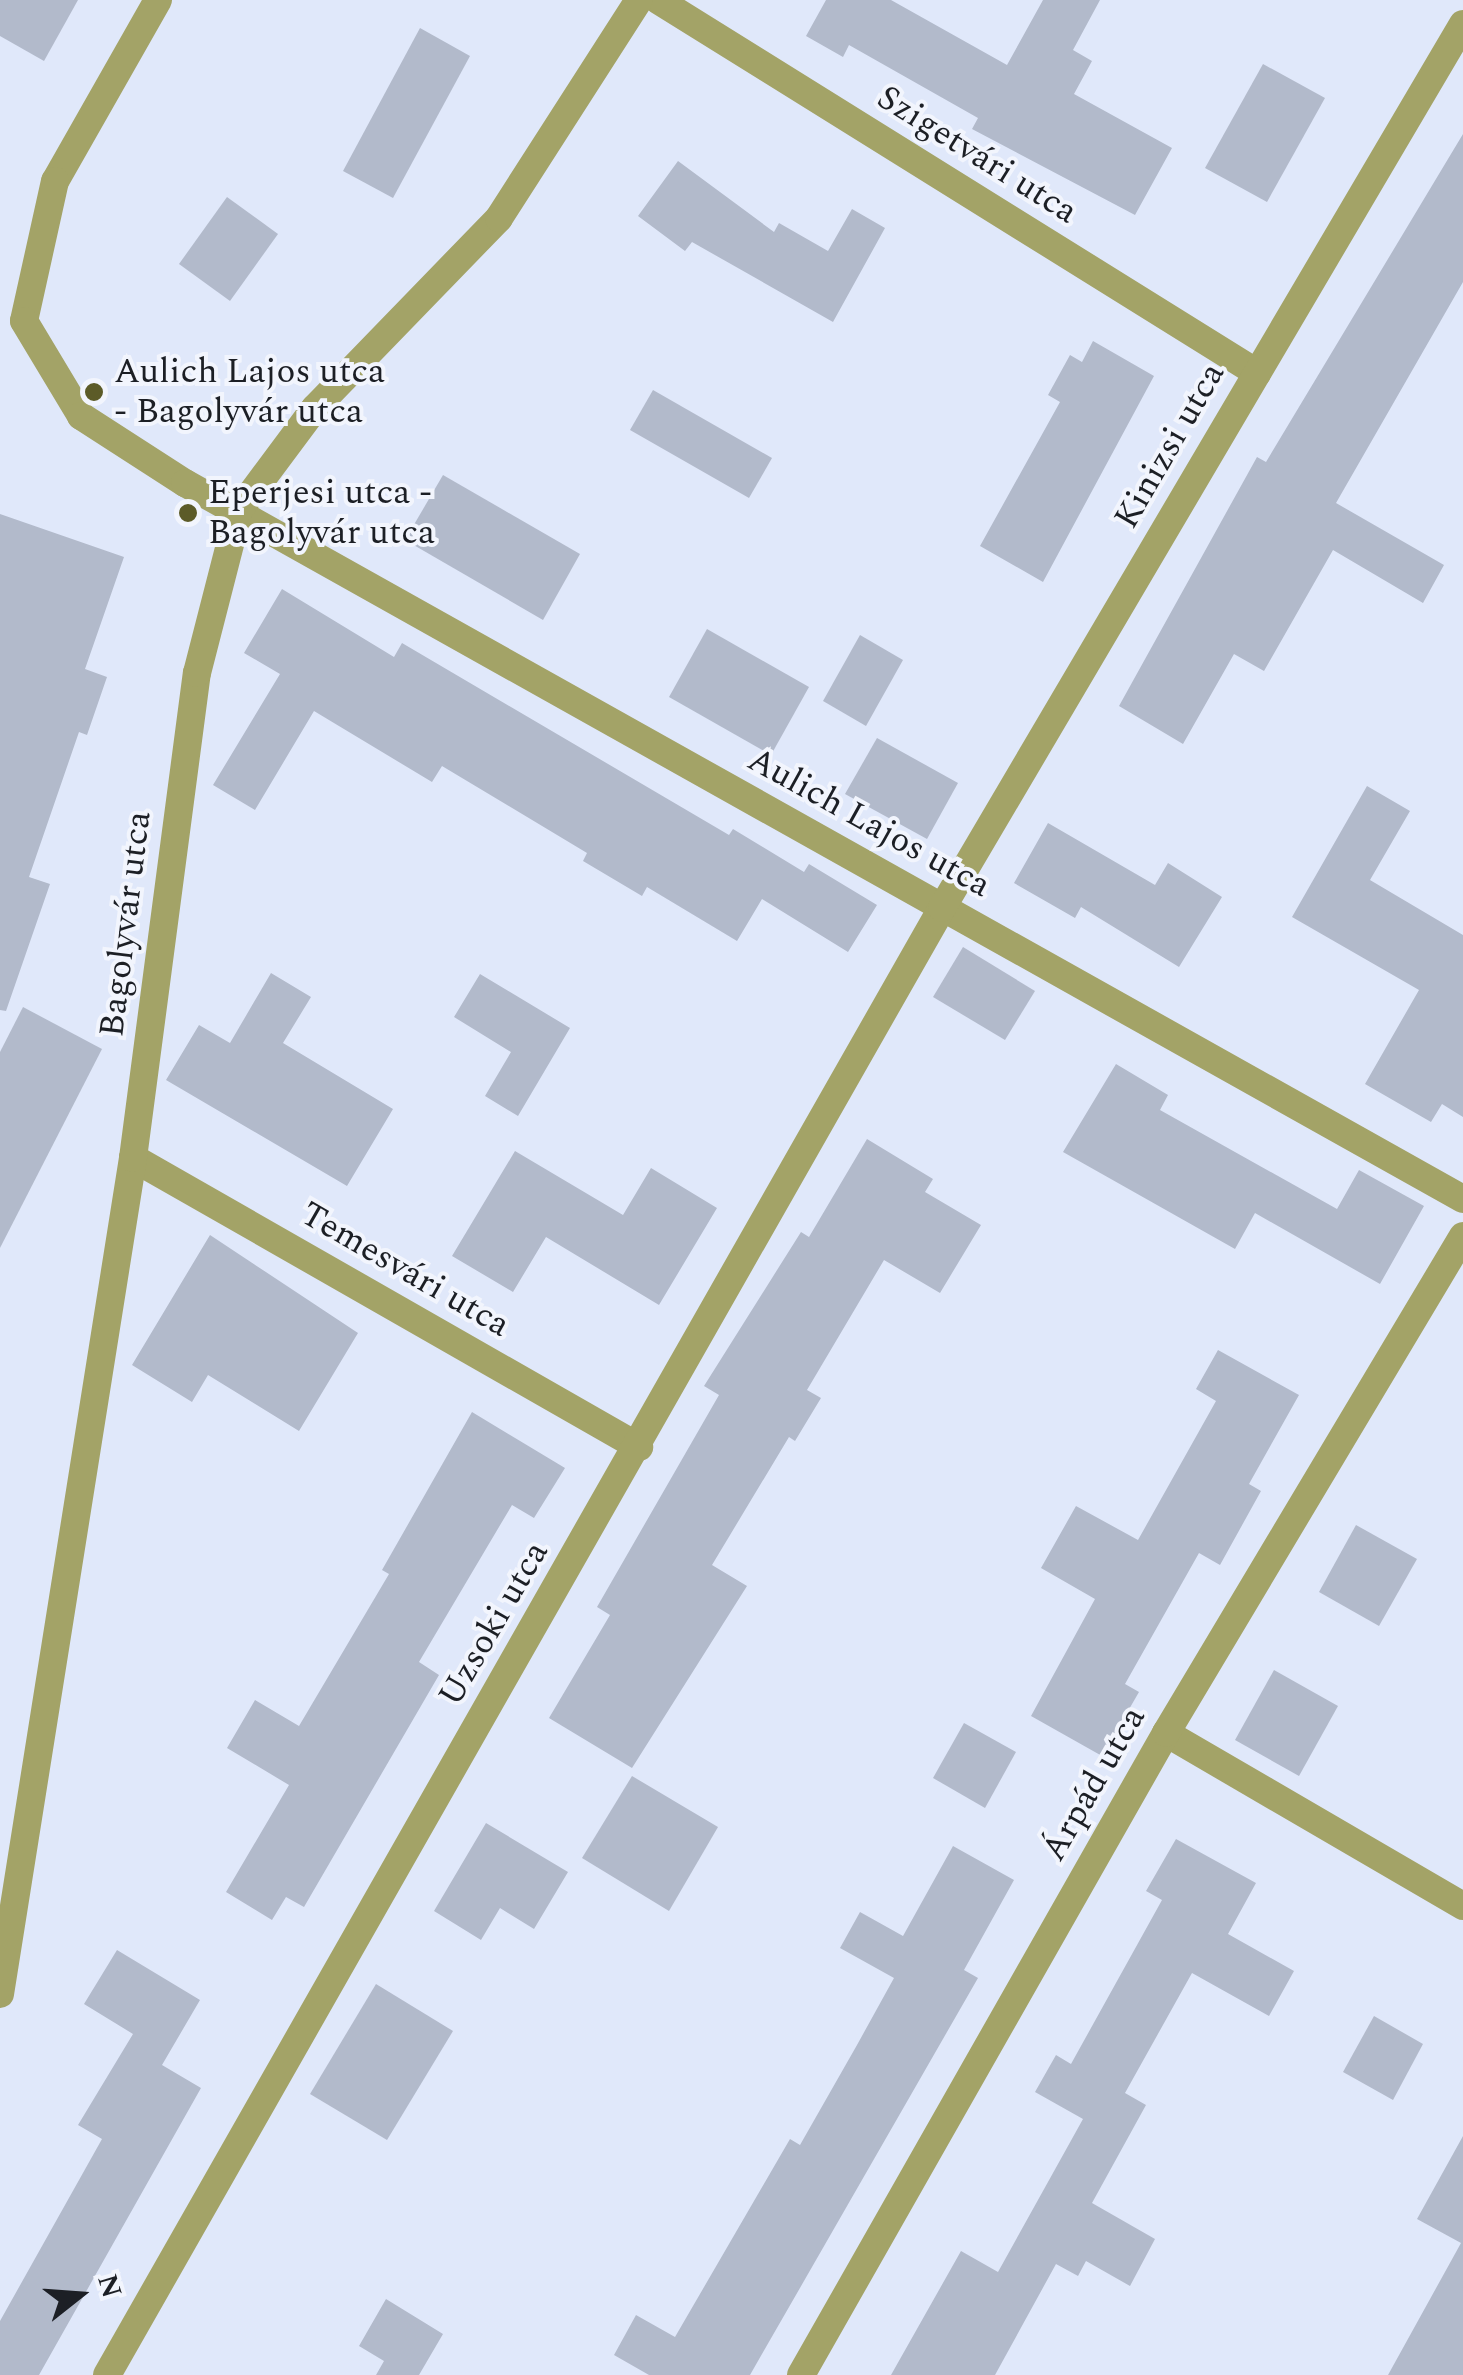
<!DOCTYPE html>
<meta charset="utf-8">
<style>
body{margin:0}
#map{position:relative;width:1463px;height:2375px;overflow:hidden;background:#e0e8fa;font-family:Spectral,serif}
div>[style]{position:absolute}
.building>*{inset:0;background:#b2bacb}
.minor>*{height:28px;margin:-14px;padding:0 14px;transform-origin:14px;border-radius:14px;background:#a3a367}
.dots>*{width:28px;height:28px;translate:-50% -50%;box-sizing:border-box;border:5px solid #f2f5fd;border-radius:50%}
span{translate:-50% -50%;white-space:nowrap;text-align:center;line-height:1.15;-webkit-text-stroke:8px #f2f5fd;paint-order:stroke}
.street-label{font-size:35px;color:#1c1f25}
.poi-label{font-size:35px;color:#1c1f25}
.left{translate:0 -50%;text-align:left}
.north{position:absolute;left:30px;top:2245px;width:100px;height:100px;-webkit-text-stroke:8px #f2f5fd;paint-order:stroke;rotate:73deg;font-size:28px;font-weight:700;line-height:40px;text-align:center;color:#1c1f25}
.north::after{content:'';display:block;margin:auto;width:35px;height:45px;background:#1c1f25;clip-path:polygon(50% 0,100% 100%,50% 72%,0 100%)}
</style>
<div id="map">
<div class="building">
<div style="clip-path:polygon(0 0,78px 0,44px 61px,0 36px)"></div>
<div style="clip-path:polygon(826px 0,891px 0,1007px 65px,1043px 0,1100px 0,1073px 50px,1092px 61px,1074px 94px,1172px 148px,1135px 215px,972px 129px,978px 118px,849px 45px,843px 57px,806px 36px)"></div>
<div style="clip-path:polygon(420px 28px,470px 56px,393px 198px,343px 171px)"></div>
<div style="clip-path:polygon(1263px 64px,1325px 98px,1267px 202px,1205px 168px)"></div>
<div style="clip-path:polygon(1463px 134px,1463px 282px,1336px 503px,1444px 565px,1423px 603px,1333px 550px,1264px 671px,1234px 654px,1183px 744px,1119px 706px,1257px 457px,1266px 462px)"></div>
<div style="clip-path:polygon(678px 161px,774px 232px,779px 223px,828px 251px,852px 209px,885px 228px,833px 322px,692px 242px,685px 251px,638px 216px)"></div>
<div style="clip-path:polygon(227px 197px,278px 234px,230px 301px,179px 264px)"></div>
<div style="clip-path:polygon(1093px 341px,1154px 376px,1043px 582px,980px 546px,1060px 402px,1048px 395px,1070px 355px,1082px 362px)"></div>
<div style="clip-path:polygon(653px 390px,772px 458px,749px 498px,630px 430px)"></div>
<div style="clip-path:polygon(443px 475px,580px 554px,543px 620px,405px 540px)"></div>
<div style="clip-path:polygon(0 514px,124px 557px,85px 669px,107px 677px,87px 735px,79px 732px,29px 877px,50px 884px,6px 1011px,0 1010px)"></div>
<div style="clip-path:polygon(282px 589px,394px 657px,402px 643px,729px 835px,733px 829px,804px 872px,809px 864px,877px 905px,848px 952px,762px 899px,737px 941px,647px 887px,642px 896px,583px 861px,587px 853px,442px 766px,432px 782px,314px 711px,255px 810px,213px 785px,280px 674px,244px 653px)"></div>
<div style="clip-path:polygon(707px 629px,809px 687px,771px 755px,669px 697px)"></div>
<div style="clip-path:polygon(860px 635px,903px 660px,866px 726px,823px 701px)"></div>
<div style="clip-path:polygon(877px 738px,958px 783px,927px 839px,845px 794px)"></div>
<div style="clip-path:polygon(1367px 786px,1410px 811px,1370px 880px,1463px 935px,1463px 1117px,1442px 1104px,1431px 1122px,1365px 1084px,1419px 990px,1292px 917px)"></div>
<div style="clip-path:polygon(1048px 823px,1155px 885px,1168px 863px,1222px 897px,1179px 967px,1081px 907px,1075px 918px,1014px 883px)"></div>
<div style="clip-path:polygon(963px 947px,1035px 991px,1005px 1040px,933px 997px)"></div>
<div style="clip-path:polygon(271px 973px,311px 997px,283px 1043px,393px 1109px,347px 1186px,166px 1080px,199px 1025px,230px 1043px)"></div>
<div style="clip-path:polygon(480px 974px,570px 1028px,518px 1116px,485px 1096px,511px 1052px,454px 1017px)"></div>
<div style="clip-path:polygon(23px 1007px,102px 1049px,0 1248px,0 1052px)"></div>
<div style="clip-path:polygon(1116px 1064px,1168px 1095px,1160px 1110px,1337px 1209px,1359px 1170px,1424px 1206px,1380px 1284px,1255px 1213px,1235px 1249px,1063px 1152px)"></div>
<div style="clip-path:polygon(867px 1139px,933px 1179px,925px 1192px,981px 1225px,940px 1293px,884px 1260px,807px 1390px,821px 1398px,795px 1441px,789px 1437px,712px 1565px,747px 1586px,632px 1768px,549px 1718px,610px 1615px,597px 1607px,719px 1395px,704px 1386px,801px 1232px,809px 1237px)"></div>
<div style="clip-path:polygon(515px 1151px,623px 1215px,651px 1168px,717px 1208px,659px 1305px,546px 1237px,513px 1292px,452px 1256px)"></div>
<div style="clip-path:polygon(210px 1235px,358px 1333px,299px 1431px,208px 1375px,192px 1402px,132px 1365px)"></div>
<div style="clip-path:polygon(1218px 1350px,1299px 1395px,1249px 1484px,1261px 1491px,1220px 1565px,1199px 1553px,1125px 1684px,1139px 1692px,1102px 1756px,1031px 1716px,1095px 1599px,1041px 1568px,1076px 1506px,1138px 1540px,1216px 1401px,1196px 1389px)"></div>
<div style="clip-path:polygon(472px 1412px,565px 1468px,534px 1518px,512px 1505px,419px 1662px,439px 1675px,304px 1907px,286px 1897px,272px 1920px,226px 1892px,289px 1785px,227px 1748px,255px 1700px,299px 1726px,389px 1574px,382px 1570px)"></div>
<div style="clip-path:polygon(1356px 1525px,1417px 1559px,1379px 1626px,1319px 1592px)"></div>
<div style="clip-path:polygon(1274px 1670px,1338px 1706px,1299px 1776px,1235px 1740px)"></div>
<div style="clip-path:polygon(964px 1723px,1016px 1752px,985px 1808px,933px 1778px)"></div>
<div style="clip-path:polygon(632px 1776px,718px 1827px,669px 1911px,582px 1858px)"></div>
<div style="clip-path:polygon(486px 1823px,568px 1872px,534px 1929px,500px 1908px,481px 1940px,434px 1911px)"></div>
<div style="clip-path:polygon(1176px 1839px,1256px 1883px,1228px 1934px,1294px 1971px,1269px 2016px,1192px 1973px,1125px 2093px,1146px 2105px,1092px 2203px,1155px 2239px,1130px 2286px,1086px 2261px,1078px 2276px,1056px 2264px,995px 2375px,891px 2375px,961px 2251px,998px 2272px,1083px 2119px,1035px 2092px,1056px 2055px,1071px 2064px,1162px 1900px,1146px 1891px)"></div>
<div style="clip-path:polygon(953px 1846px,1014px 1880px,964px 1970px,978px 1978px,750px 2375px,649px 2375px,614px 2355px,636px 2315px,675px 2337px,790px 2139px,800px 2145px,857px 2045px,894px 1978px,840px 1948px,860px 1912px,903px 1936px)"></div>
<div style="clip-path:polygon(117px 1950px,200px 2000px,162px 2065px,201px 2088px,39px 2375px,0 2375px,0 2321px,102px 2139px,78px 2125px,133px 2034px,84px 2004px)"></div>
<div style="clip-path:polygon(376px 1984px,453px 2031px,387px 2140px,310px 2094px)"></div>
<div style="clip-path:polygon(1374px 2016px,1423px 2044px,1393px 2100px,1343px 2072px)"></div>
<div style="clip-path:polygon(1463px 2136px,1463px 2375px,1388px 2375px,1461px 2243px,1417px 2219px)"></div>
<div style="clip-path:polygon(386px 2299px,443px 2334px,419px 2375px,376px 2375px,384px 2361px,359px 2346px)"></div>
</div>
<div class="minor">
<div style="left:158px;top:0;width:208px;rotate:119.6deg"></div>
<div style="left:55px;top:181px;width:143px;rotate:102.5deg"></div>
<div style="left:24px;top:321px;width:111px;rotate:59deg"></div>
<div style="left:81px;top:416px;width:124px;rotate:32.8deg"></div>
<div style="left:185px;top:483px;width:1465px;rotate:29.26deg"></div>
<div style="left:658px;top:0;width:706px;rotate:31.91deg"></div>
<div style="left:133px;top:1158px;width:583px;rotate:29.73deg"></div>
<div style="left:1166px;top:1733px;width:344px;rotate:30.2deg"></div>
<div style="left:0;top:1994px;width:847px;rotate:-80.96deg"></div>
<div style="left:133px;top:1158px;width:489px;rotate:-82.5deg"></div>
<div style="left:197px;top:673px;width:168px;rotate:-75.6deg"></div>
<div style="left:239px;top:510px;width:127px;rotate:-53.3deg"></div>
<div style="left:315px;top:408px;width:264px;rotate:-45.9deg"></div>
<div style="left:499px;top:218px;width:259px;rotate:-57.3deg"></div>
<div style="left:107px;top:2375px;width:1688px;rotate:-60.35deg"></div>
<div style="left:942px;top:908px;width:1026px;rotate:-59.49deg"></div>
<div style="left:801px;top:2375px;width:739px;rotate:-60.38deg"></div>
<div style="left:1166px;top:1733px;width:579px;rotate:-59.14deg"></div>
</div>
<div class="dots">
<div style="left:94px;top:392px;background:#5c5b28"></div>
<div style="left:188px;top:513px;background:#5c5b28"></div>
</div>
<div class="street-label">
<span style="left:977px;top:155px;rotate:32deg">Szigetvári utca</span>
<span style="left:1170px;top:446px;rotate:-60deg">Kinizsi utca</span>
<span style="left:869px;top:823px;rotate:29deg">Aulich Lajos utca</span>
<span style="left:126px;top:924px;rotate:-83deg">Bagolyvár utca</span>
<span style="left:405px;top:1270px;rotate:30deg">Temesvári utca</span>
<span style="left:494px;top:1624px;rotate:-60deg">Uzsoki utca</span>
<span style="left:1094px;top:1784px;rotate:-60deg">Árpád utca</span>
</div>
<div class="poi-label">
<span class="left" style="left:114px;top:392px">Aulich Lajos utca<br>- Bagolyvár utca</span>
<span class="left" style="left:208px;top:513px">Eperjesi utca -<br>Bagolyvár utca</span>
</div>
<div class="north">N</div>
</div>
